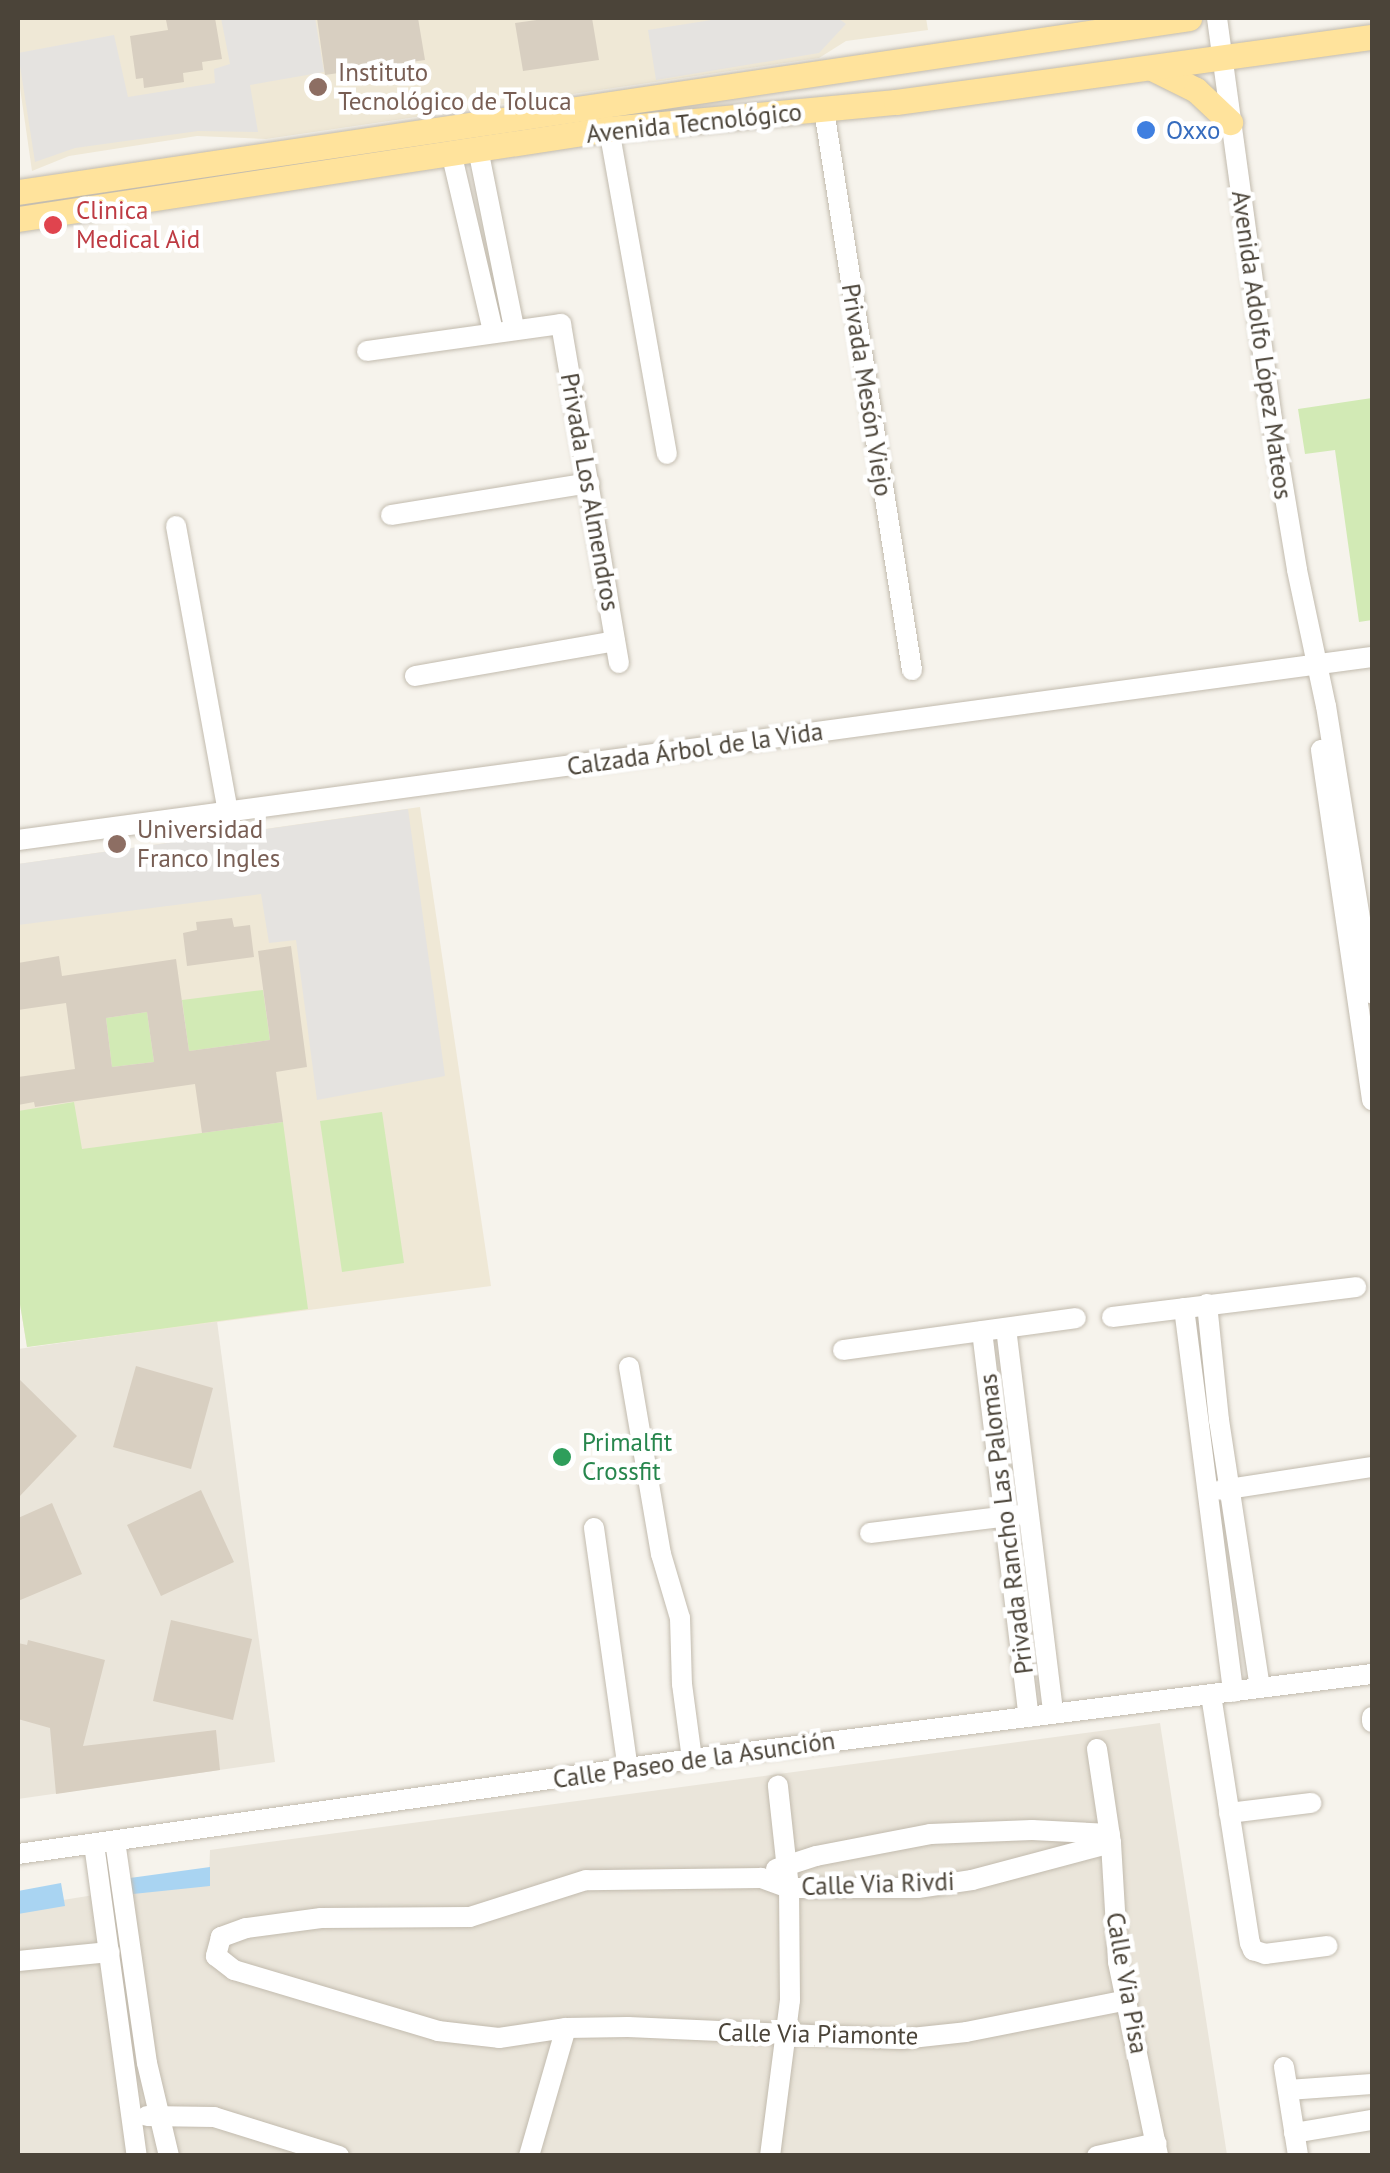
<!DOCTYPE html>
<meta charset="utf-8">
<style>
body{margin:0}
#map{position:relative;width:1390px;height:2173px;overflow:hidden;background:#f6f3ec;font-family:"PT Sans",sans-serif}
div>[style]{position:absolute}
.residential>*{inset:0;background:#eae5da}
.education>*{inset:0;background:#efe8d6}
.green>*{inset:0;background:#d2eab5}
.parking>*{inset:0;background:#e5e3e0}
.water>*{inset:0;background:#a9d4f2}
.building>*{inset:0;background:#d8cfc1}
.roads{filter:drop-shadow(0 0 2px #c2bbae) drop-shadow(0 0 2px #c2bbae)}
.minor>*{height:20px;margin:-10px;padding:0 10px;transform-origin:10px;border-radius:10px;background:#fff}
.major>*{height:25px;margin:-12.5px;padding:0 12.5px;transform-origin:12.5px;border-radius:12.5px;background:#ffe39c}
.dots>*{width:28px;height:28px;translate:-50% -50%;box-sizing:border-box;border:5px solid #fff;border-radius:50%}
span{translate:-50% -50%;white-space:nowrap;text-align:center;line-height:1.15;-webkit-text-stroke:9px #fff;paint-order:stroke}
.education-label{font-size:25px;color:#785e54}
.left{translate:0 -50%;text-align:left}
.street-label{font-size:25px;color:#4b4439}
.shop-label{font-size:25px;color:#366cbe}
.health-label{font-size:25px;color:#be3a42}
.leisure-label{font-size:25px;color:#27864d}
.frame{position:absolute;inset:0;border:20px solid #4b4439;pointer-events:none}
</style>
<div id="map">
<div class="residential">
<div style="clip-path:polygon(217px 1321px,275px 1762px,18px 1799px,18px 1349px)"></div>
<div style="clip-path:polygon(1160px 1723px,1227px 2155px,18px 2156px,18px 1907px,209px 1877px,210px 1850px)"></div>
</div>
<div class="education">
<div style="clip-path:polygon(18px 18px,926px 18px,928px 30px,846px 41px,819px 58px,266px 139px,197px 136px,69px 156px,32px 171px,18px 74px)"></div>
<div style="clip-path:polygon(420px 807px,491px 1286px,27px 1347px,18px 1292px,18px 864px)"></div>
</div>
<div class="green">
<div style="clip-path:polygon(1372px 398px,1372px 620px,1359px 622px,1335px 450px,1305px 454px,1298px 409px)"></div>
<div style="clip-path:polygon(263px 990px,270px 1040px,189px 1051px,182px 1000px)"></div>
<div style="clip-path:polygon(147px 1012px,154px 1062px,112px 1067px,106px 1018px)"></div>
<div style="clip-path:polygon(74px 1102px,82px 1149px,283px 1122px,308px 1309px,27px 1347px,18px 1292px,18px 1111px)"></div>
<div style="clip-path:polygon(382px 1112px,404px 1263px,342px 1272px,320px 1121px)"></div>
</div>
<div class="parking">
<div style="clip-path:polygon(221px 18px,315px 18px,324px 72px,250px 85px,258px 132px,198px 131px,75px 148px,35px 162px,18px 53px,114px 35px,128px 97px,215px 83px,214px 69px,230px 64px)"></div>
<div style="clip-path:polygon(724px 18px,838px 18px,846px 24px,819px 53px,656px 80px,648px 30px)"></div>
<div style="clip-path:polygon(408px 809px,445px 1076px,317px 1100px,296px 940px,269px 943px,261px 894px,18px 925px,18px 864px)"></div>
</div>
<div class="water">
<div style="clip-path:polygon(210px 1867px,210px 1886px,133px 1894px,130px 1878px)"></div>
<div style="clip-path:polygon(61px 1883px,65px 1906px,18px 1914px,18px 1891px)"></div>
</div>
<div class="building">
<div style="clip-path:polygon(215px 18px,222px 59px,202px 62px,203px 70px,183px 73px,184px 82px,144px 88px,143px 78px,136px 79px,130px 36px,168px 30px,166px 20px)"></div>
<div style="clip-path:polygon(317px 18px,418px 18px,425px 60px,325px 75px)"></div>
<div style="clip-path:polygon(551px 18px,592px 18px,599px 60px,523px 71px,515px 23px)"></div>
<div style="clip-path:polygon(232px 918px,234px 927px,250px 925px,254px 957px,187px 966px,183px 933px,197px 930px,196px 922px)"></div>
<div style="clip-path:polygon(evenodd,291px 946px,307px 1067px,276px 1072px,283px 1122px,202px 1133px,195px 1084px,35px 1107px,34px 1102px,18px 1105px,18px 1077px,75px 1069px,66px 1003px,18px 1010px,18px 963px,59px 956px,62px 976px,176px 959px,189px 1051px,270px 1040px,258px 951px,291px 946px,147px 1012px,154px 1062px,112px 1067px,106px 1018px,147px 1012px)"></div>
<div style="clip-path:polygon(136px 1366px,213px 1388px,191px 1469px,113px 1447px)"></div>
<div style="clip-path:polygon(18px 1378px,77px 1436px,18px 1498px)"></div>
<div style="clip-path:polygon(201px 1490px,234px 1562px,161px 1596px,127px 1525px)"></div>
<div style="clip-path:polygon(52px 1503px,82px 1574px,18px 1601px,18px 1518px)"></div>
<div style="clip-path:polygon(171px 1620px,252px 1639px,233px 1720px,153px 1701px)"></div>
<div style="clip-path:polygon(28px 1640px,105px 1660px,83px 1746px,216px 1730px,220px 1770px,56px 1794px,50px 1728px,18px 1719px,18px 1643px,27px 1645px)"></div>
</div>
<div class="roads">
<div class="minor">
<div style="left:1217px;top:18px;width:406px;rotate:82.2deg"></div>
<div style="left:1272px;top:420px;width:152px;rotate:80.5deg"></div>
<div style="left:1297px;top:570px;width:139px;rotate:78deg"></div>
<div style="left:1326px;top:706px;width:291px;rotate:80.9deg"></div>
<div style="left:824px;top:110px;width:567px;rotate:81.07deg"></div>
<div style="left:609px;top:129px;width:330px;rotate:79.9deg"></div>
<div style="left:478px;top:149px;width:183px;rotate:78.6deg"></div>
<div style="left:451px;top:152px;width:184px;rotate:76.8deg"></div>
<div style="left:367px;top:351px;width:196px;rotate:-7.9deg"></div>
<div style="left:561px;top:324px;width:344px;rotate:80.3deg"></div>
<div style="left:391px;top:515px;width:201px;rotate:-9.2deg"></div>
<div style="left:176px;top:526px;width:292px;rotate:79.7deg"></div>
<div style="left:415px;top:676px;width:203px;rotate:-9.9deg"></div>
<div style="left:1321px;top:750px;width:354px;rotate:81.7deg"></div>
<div style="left:18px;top:840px;width:1366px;rotate:-7.7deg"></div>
<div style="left:1207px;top:1304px;width:117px;rotate:84.1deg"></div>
<div style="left:1219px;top:1420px;width:271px;rotate:81.3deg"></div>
<div style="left:1184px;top:1308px;width:387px;rotate:82.7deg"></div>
<div style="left:1112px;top:1317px;width:246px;rotate:-7deg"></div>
<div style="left:1006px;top:1328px;width:388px;rotate:83deg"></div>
<div style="left:982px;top:1331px;width:389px;rotate:83.1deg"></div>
<div style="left:843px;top:1350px;width:235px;rotate:-7.8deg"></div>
<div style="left:629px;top:1367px;width:190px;rotate:80.3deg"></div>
<div style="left:661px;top:1554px;width:67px;rotate:73.5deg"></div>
<div style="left:680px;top:1618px;width:66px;rotate:88.3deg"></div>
<div style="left:682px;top:1684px;width:76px;rotate:82.4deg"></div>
<div style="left:1221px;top:1490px;width:153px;rotate:-8.7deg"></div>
<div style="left:594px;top:1528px;width:243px;rotate:82deg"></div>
<div style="left:870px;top:1533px;width:148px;rotate:-7deg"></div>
<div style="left:1211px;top:1695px;width:251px;rotate:81.1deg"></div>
<div style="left:1250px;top:1943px;width:8px;rotate:67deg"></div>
<div style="left:1253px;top:1950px;width:13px;rotate:18deg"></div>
<div style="left:1265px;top:1954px;width:63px;rotate:-7.4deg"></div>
<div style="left:1372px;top:1717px;width:5px;rotate:90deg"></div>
<div style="left:1097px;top:1749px;width:95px;rotate:81.5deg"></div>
<div style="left:1111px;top:1843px;width:119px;rotate:86.6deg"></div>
<div style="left:1118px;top:1962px;width:198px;rotate:78.3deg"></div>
<div style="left:1229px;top:1813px;width:83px;rotate:-7deg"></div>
<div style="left:115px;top:1841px;width:224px;rotate:81.8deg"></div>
<div style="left:147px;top:2063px;width:96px;rotate:76.7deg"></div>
<div style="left:1111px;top:1843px;width:144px;rotate:165.1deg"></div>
<div style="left:972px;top:1880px;width:55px;rotate:171.6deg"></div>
<div style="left:918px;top:1888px;width:129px;rotate:180deg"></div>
<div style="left:789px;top:1888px;width:30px;rotate:-160deg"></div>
<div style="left:761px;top:1878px;width:175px;rotate:179.3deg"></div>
<div style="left:586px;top:1880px;width:122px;rotate:162.3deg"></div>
<div style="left:470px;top:1917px;width:149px;rotate:179.6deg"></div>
<div style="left:321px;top:1918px;width:76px;rotate:172.4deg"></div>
<div style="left:246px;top:1928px;width:27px;rotate:160deg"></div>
<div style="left:221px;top:1937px;width:20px;rotate:105deg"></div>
<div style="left:216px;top:1956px;width:23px;rotate:38deg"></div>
<div style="left:234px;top:1970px;width:213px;rotate:16.6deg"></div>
<div style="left:438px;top:2031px;width:61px;rotate:6.5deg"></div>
<div style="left:499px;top:2038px;width:68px;rotate:-8.5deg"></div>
<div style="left:566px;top:2028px;width:62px;rotate:-0.9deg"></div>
<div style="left:628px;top:2027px;width:274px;rotate:2.5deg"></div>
<div style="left:902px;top:2039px;width:64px;rotate:-6.2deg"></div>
<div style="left:966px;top:2032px;width:164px;rotate:-11.2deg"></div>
<div style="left:94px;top:1844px;width:315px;rotate:82.2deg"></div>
<div style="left:18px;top:1854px;width:681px;rotate:-8.02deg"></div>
<div style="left:692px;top:1759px;width:685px;rotate:-7.13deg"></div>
<div style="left:776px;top:1869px;width:42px;rotate:-18deg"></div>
<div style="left:816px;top:1856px;width:116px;rotate:-10.9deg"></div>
<div style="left:930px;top:1834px;width:102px;rotate:-2.2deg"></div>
<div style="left:1032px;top:1830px;width:78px;rotate:2.9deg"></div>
<div style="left:18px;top:1961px;width:92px;rotate:-5.6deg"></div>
<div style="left:1284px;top:2067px;width:89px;rotate:81deg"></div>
<div style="left:1288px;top:2090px;width:84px;rotate:-4.1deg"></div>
<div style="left:147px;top:2116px;width:67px;rotate:0.9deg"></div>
<div style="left:214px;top:2117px;width:131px;rotate:17.3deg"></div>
<div style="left:1294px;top:2133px;width:79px;rotate:-9.5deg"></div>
<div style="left:529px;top:2156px;width:133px;rotate:-73.9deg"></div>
<div style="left:770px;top:2156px;width:157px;rotate:-82.7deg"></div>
<div style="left:790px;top:2000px;width:112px;rotate:-90.5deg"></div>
<div style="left:789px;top:1888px;width:103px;rotate:-96.2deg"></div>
<div style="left:1097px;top:2156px;width:61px;rotate:-12.2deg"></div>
</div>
<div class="major">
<div style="left:1152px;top:68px;width:49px;rotate:26.6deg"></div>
<div style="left:1196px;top:90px;width:47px;rotate:43.3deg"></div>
<div style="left:18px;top:192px;width:1184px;rotate:-8.45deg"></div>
<div style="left:18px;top:219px;width:598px;rotate:-8.66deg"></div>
<div style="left:609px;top:129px;width:288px;rotate:-5.4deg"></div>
<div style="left:896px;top:102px;width:480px;rotate:-7.8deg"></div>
</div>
</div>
<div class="dots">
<div style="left:318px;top:87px;background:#8d6e63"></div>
<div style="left:1146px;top:130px;background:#3f7fe0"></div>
<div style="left:53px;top:225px;background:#e0444e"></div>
<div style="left:117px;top:844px;background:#8d6e63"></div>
<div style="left:562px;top:1457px;background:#2e9e5b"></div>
</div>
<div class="education-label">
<span class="left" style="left:338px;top:87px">Instituto<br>Tecnológico de Toluca</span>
<span class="left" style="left:137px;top:844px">Universidad<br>Franco Ingles</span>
</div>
<div class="street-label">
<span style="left:694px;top:123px;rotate:-6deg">Avenida Tecnológico</span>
<span style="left:1262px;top:345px;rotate:82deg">Avenida Adolfo López Mateos</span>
<span style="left:867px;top:390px;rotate:81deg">Privada Mesón Viejo</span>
<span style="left:590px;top:492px;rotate:80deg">Privada Los Almendros</span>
<span style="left:695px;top:749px;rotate:-8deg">Calzada Árbol de la Vida</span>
<span style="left:1006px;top:1524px;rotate:-97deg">Privada Rancho Las Palomas</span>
<span style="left:694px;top:1760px;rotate:-8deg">Calle Paseo de la Asunción</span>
<span style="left:878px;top:1884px;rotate:-2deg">Calle Via Rivdi</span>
<span style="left:1127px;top:1983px;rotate:80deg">Calle Via Pisa</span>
<span style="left:818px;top:2034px;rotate:1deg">Calle Via Piamonte</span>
</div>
<div class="shop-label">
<span class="left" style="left:1166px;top:130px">Oxxo</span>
</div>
<div class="health-label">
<span class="left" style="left:76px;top:225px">Clinica<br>Medical Aid</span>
</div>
<div class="leisure-label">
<span class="left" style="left:582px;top:1457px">Primalfit<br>Crossfit</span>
</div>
<div class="frame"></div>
</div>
